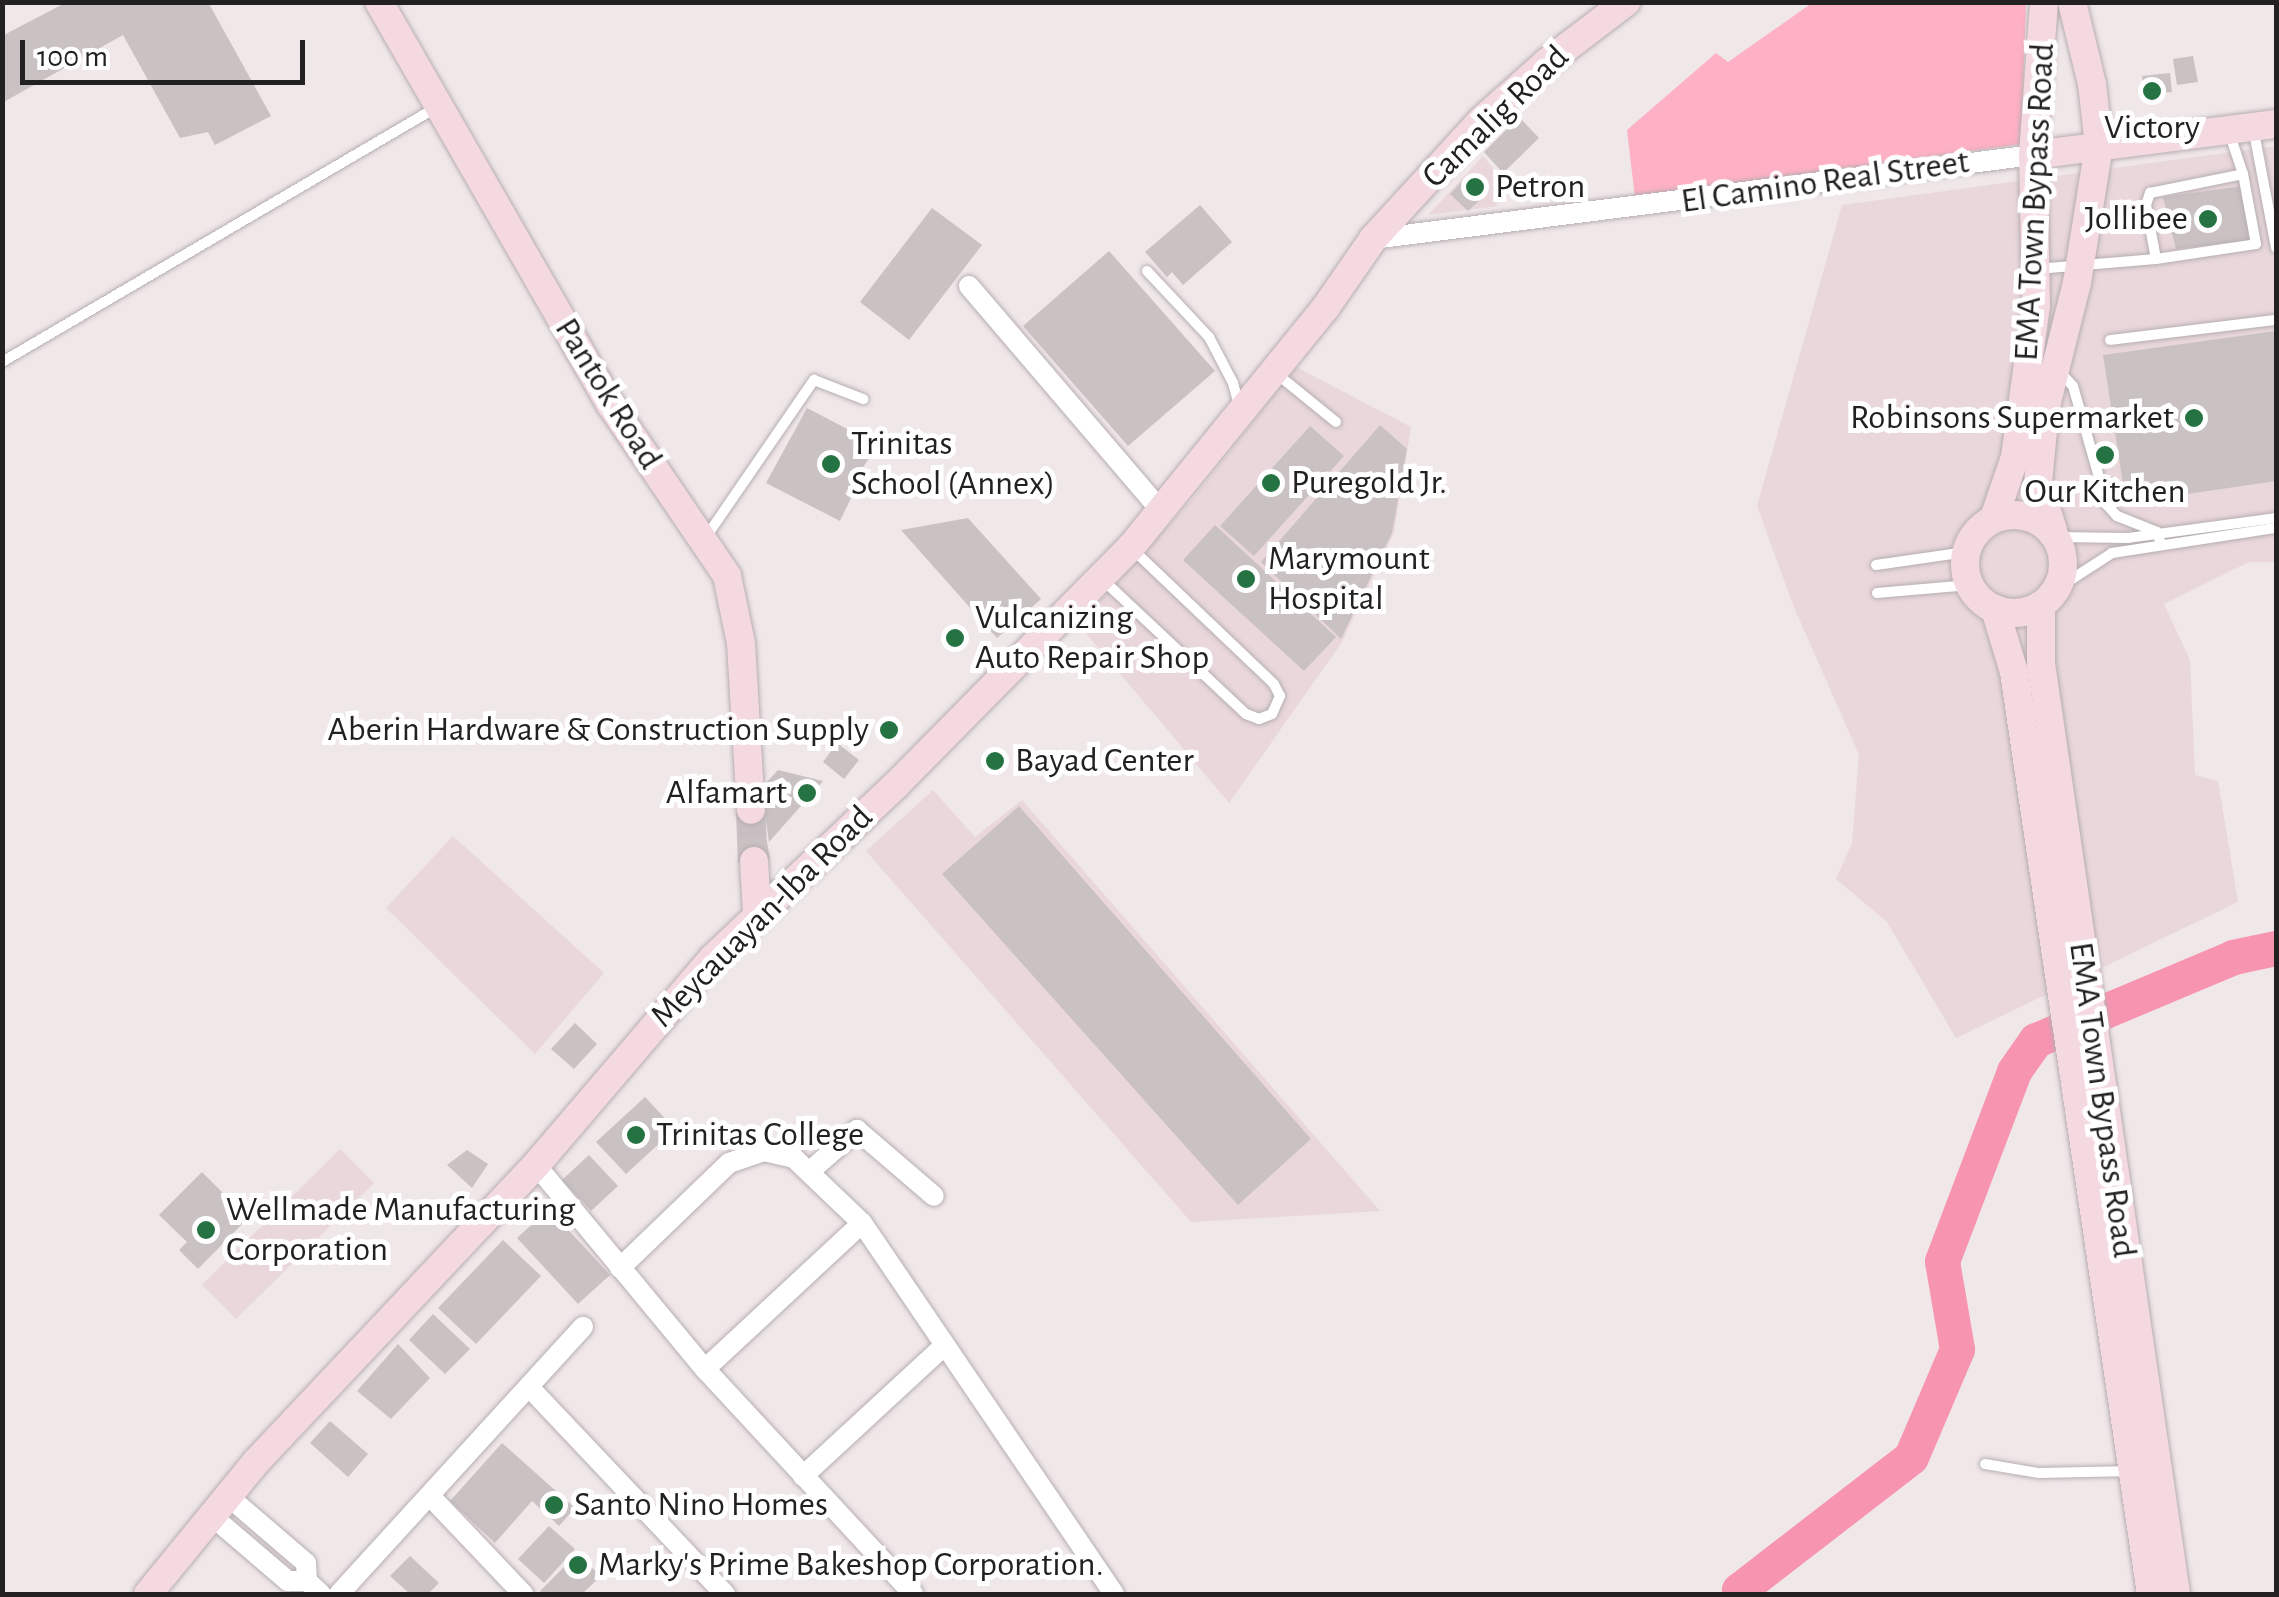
<!DOCTYPE html>
<style>
body{margin:0}
#map{position:relative;width:2279px;height:1597px;overflow:hidden;background:#f0e7e9;font-family:"Alegreya Sans",sans-serif}
div>[style]{position:absolute}
.built>*{inset:0;background:#e9d7db}
.green>*{inset:0;background:#feb0c4}
.river>*{height:35px;margin:-17.5px;padding:0 17.5px;transform-origin:17.5px;border-radius:17.5px;background:#f794b0}
.building>*{inset:0;background:#cac1c3}
.secondary-tunnel>*{height:28px;margin-top:-14px;transform-origin:0;background:repeating-linear-gradient(90deg,#c7bfc1 0 28px,transparent 0 42px)}
.roads{filter:drop-shadow(0 0 2px #b6aeb0) drop-shadow(0 0 2px #b6aeb0)}
.lane>*{height:10px;margin:-5px;padding:0 5px;transform-origin:5px;border-radius:5px;background:#fff}
.street>*{height:20px;margin:-10px;padding:0 10px;transform-origin:10px;border-radius:10px;background:#fff}
.secondary>*{height:28px;margin:-14px;padding:0 14px;transform-origin:14px;border-radius:14px;background:#f4d9e0}
.secondary>.ring{margin:-14px;padding:0;box-sizing:content-box;background:none;border:28px solid #f4d9e0;border-radius:50%}
.dots>*{width:28px;height:28px;translate:-50% -50%;box-sizing:border-box;border:5px solid #fff;border-radius:50%}
span{translate:-50% -50%;white-space:nowrap;text-align:center;line-height:1.15;-webkit-text-stroke:10px #fff;paint-order:stroke}
.street-label{font-size:35px;color:#232021}
.poi-label{font-size:35px;color:#232021}
.left{translate:0 -50%;text-align:left}
.right{translate:-100% -50%;text-align:right}
.frame{position:absolute;inset:0;border:5px solid #232021;pointer-events:none}
.scale{position:absolute;left:20px;top:40px;width:285px;height:45px;box-sizing:border-box;border:5px solid #232021;border-top:0;padding-left:12px;font-size:30px;line-height:35px;white-space:nowrap;color:#232021;-webkit-text-stroke:8px #fff;paint-order:stroke}
</style>
<div id="map">
<div class="built">
<div style="clip-path:polygon(2276px 146px,2276px 562px,2249px 562px,2164px 604px,2190px 660px,2195px 775px,2218px 781px,2238px 902px,1956px 1038px,1887px 922px,1836px 879px,1852px 843px,1859px 755px,1793px 605px,1757px 506px,1842px 205px)"></div>
<div style="clip-path:polygon(1483px 156px,1493px 168px,1497px 206px,1428px 215px)"></div>
<div style="clip-path:polygon(1296px 367px,1411px 427px,1394px 533px,1342px 642px,1229px 803px,1079px 625px,1192px 499px)"></div>
<div style="clip-path:polygon(933px 790px,975px 837px,1022px 800px,1380px 1211px,1191px 1222px,866px 851px)"></div>
<div style="clip-path:polygon(453px 836px,604px 973px,535px 1054px,386px 908px)"></div>
<div style="clip-path:polygon(340px 1149px,374px 1183px,236px 1319px,202px 1285px)"></div>
</div>
<div class="green">
<div style="clip-path:polygon(1812px 3px,2026px 3px,2021px 144px,1635px 198px,1627px 130px,1716px 53px,1728px 62px)"></div>
</div>
<div class="river">
<div style="left:1739px;top:1594px;width:4px;rotate:-90deg"></div>
<div style="left:1739px;top:1590px;width:217px;rotate:-37.7deg"></div>
<div style="left:1911px;top:1457px;width:117px;rotate:-66.9deg"></div>
<div style="left:1957px;top:1349px;width:89px;rotate:-99.7deg"></div>
<div style="left:1942px;top:1261px;width:203px;rotate:-69.2deg"></div>
<div style="left:2014px;top:1071px;width:38px;rotate:-55deg"></div>
<div style="left:2036px;top:1040px;width:214px;rotate:-22.8deg"></div>
<div style="left:2233px;top:957px;width:44px;rotate:-11.8deg"></div>
</div>
<div class="building">
<div style="clip-path:polygon(67px 2px,208px 2px,271px 116px,215px 145px,208px 132px,180px 138px,123px 35px,2px 103px,2px 36px)"></div>
<div style="clip-path:polygon(2193px 56px,2198px 82px,2177px 85px,2173px 59px)"></div>
<div style="clip-path:polygon(2170px 73px,2172px 92px,2144px 94px,2142px 76px)"></div>
<div style="clip-path:polygon(1519px 117px,1539px 138px,1503px 173px,1484px 152px)"></div>
<div style="clip-path:polygon(1468px 175px,1487px 193px,1468px 211px,1450px 194px)"></div>
<div style="clip-path:polygon(2243px 186px,2252px 240px,2176px 249px,2163px 197px)"></div>
<div style="clip-path:polygon(1200px 205px,1232px 242px,1183px 285px,1172px 272px,1167px 277px,1145px 252px)"></div>
<div style="clip-path:polygon(932px 208px,982px 245px,909px 340px,860px 302px)"></div>
<div style="clip-path:polygon(1109px 251px,1215px 371px,1128px 446px,1023px 326px)"></div>
<div style="clip-path:polygon(2276px 331px,2276px 481px,2126px 503px,2103px 355px)"></div>
<div style="clip-path:polygon(807px 408px,878px 445px,845px 494px,851px 498px,840px 521px,766px 483px)"></div>
<div style="clip-path:polygon(1380px 425px,1407px 449px,1392px 533px,1341px 639px,1261px 562px)"></div>
<div style="clip-path:polygon(1310px 426px,1344px 456px,1254px 556px,1220px 526px)"></div>
<div style="clip-path:polygon(968px 518px,1041px 599px,997px 638px,901px 530px)"></div>
<div style="clip-path:polygon(1215px 525px,1336px 637px,1304px 671px,1183px 560px)"></div>
<div style="clip-path:polygon(837px 743px,859px 760px,844px 779px,823px 762px)"></div>
<div style="clip-path:polygon(778px 770px,823px 781px,769px 842px,761px 788px)"></div>
<div style="clip-path:polygon(1019px 806px,1311px 1139px,1238px 1205px,942px 874px)"></div>
<div style="clip-path:polygon(761px 808px,770px 859px,738px 863px,736px 813px)"></div>
<div style="clip-path:polygon(575px 1023px,597px 1044px,574px 1069px,551px 1049px)"></div>
<div style="clip-path:polygon(645px 1097px,675px 1129px,626px 1174px,596px 1142px)"></div>
<div style="clip-path:polygon(467px 1150px,488px 1164px,472px 1188px,447px 1165px)"></div>
<div style="clip-path:polygon(589px 1155px,618px 1186px,591px 1211px,562px 1180px)"></div>
<div style="clip-path:polygon(202px 1172px,248px 1218px,198px 1269px,179px 1250px,187px 1242px,159px 1215px)"></div>
<div style="clip-path:polygon(549px 1209px,610px 1275px,578px 1304px,517px 1238px)"></div>
<div style="clip-path:polygon(503px 1240px,541px 1276px,476px 1344px,438px 1308px)"></div>
<div style="clip-path:polygon(433px 1314px,470px 1349px,445px 1374px,409px 1340px)"></div>
<div style="clip-path:polygon(398px 1344px,430px 1378px,391px 1419px,357px 1391px)"></div>
<div style="clip-path:polygon(330px 1421px,368px 1454px,348px 1477px,310px 1443px)"></div>
<div style="clip-path:polygon(502px 1443px,575px 1508px,559px 1526px,532px 1501px,495px 1543px,450px 1501px)"></div>
<div style="clip-path:polygon(549px 1526px,575px 1549px,544px 1583px,518px 1559px)"></div>
<div style="clip-path:polygon(577px 1554px,601px 1576px,582px 1594px,543px 1594px,540px 1591px)"></div>
<div style="clip-path:polygon(410px 1556px,439px 1583px,428px 1594px,410px 1594px,390px 1576px)"></div>
</div>
<div class="secondary-tunnel">
<div style="left:751px;top:810px;width:51px;rotate:86.6deg"></div>
</div>
<div class="roads">
<div class="lane">
<div style="left:2253px;top:127px;width:123px;rotate:79.2deg"></div>
<div style="left:2156px;top:259px;width:101px;rotate:-8.5deg"></div>
<div style="left:2256px;top:244px;width:71px;rotate:-100.5deg"></div>
<div style="left:2037px;top:269px;width:119px;rotate:-4.8deg"></div>
<div style="left:2156px;top:259px;width:55px;rotate:-100.5deg"></div>
<div style="left:2146px;top:205px;width:13px;rotate:-72deg"></div>
<div style="left:2150px;top:193px;width:95px;rotate:-11.5deg"></div>
<div style="left:2243px;top:174px;width:44px;rotate:-108.4deg"></div>
<div style="left:1147px;top:271px;width:91px;rotate:46.8deg"></div>
<div style="left:1209px;top:337px;width:52px;rotate:62.4deg"></div>
<div style="left:1233px;top:383px;width:27px;rotate:75deg"></div>
<div style="left:2110px;top:340px;width:167px;rotate:-6.9deg"></div>
<div style="left:2px;top:362px;width:504px;rotate:-30.38deg"></div>
<div style="left:2058px;top:370px;width:22px;rotate:47deg"></div>
<div style="left:2073px;top:386px;width:124px;rotate:74.1deg"></div>
<div style="left:2107px;top:505px;width:15px;rotate:48deg"></div>
<div style="left:2117px;top:516px;width:43px;rotate:21.8deg"></div>
<div style="left:2157px;top:532px;width:13px;rotate:72deg"></div>
<div style="left:1277px;top:374px;width:76px;rotate:39.1deg"></div>
<div style="left:706px;top:537px;width:191px;rotate:-55.5deg"></div>
<div style="left:814px;top:380px;width:53px;rotate:21.2deg"></div>
<div style="left:2057px;top:537px;width:71px;rotate:0.8deg"></div>
<div style="left:2128px;top:538px;width:149px;rotate:-7.7deg"></div>
<div style="left:1876px;top:565px;width:91px;rotate:-8.2deg"></div>
<div style="left:1101px;top:578px;width:199px;rotate:43.2deg"></div>
<div style="left:1246px;top:714px;width:14px;rotate:21deg"></div>
<div style="left:1259px;top:719px;width:14px;rotate:-21deg"></div>
<div style="left:1272px;top:714px;width:20px;rotate:-66deg"></div>
<div style="left:1280px;top:696px;width:13px;rotate:-117deg"></div>
<div style="left:1274px;top:684px;width:197px;rotate:-136.4deg"></div>
<div style="left:2058px;top:588px;width:64px;rotate:-32.9deg"></div>
<div style="left:2112px;top:553px;width:166px;rotate:-8.7deg"></div>
<div style="left:1877px;top:593px;width:93px;rotate:-4.9deg"></div>
<div style="left:1985px;top:1464px;width:55px;rotate:9.5deg"></div>
<div style="left:2039px;top:1473px;width:94px;rotate:-1.2deg"></div>
</div>
<div class="street">
<div style="left:1373px;top:239px;width:665px;rotate:-7.25deg"></div>
<div style="left:969px;top:286px;width:297px;rotate:49.5deg"></div>
<div style="left:536px;top:1165px;width:265px;rotate:50.4deg"></div>
<div style="left:705px;top:1369px;width:306px;rotate:47.2deg"></div>
<div style="left:809px;top:1172px;width:64px;rotate:-41.2deg"></div>
<div style="left:857px;top:1130px;width:101px;rotate:40.6deg"></div>
<div style="left:620px;top:1268px;width:151px;rotate:-43.9deg"></div>
<div style="left:729px;top:1163px;width:37px;rotate:-19deg"></div>
<div style="left:764px;top:1151px;width:31px;rotate:13deg"></div>
<div style="left:794px;top:1158px;width:94px;rotate:43.7deg"></div>
<div style="left:862px;top:1223px;width:448px;rotate:55.8deg"></div>
<div style="left:705px;top:1369px;width:214px;rotate:-42.9deg"></div>
<div style="left:530px;top:1388px;width:284px;rotate:46.6deg"></div>
<div style="left:803px;top:1476px;width:192px;rotate:-42.7deg"></div>
<div style="left:229px;top:1497px;width:101px;rotate:40.6deg"></div>
<div style="left:306px;top:1563px;width:18px;rotate:87deg"></div>
<div style="left:431px;top:1497px;width:134px;rotate:46.5deg"></div>
<div style="left:213px;top:1517px;width:99px;rotate:40.5deg"></div>
<div style="left:288px;top:1581px;width:19px"></div>
<div style="left:307px;top:1581px;width:19px;rotate:43deg"></div>
<div style="left:339px;top:1594px;width:362px;rotate:-47.6deg"></div>
</div>
<div class="secondary">
<div style="left:379px;top:2px;width:465px;rotate:60.1deg"></div>
<div style="left:611px;top:405px;width:207px;rotate:55.8deg"></div>
<div style="left:727px;top:576px;width:68px;rotate:78.2deg"></div>
<div style="left:741px;top:643px;width:167px;rotate:86.6deg"></div>
<div style="left:2033px;top:155px;width:245px;rotate:-7.3deg"></div>
<div class="ring" style="left:1965px;top:515px;width:70px;height:70px"></div>
<div style="left:1994px;top:518px;width:65px;rotate:-71deg"></div>
<div style="left:2015px;top:457px;width:153px;rotate:-82.1deg"></div>
<div style="left:2036px;top:305px;width:150px;rotate:-91.1deg"></div>
<div style="left:2033px;top:155px;width:153px;rotate:-85.9deg"></div>
<div style="left:2053px;top:530px;width:49px;rotate:-107.7deg"></div>
<div style="left:2038px;top:483px;width:73px;rotate:-84.5deg"></div>
<div style="left:2045px;top:410px;width:131px;rotate:-75.9deg"></div>
<div style="left:2077px;top:283px;width:139px;rotate:-80.9deg"></div>
<div style="left:2099px;top:146px;width:62px;rotate:-96.4deg"></div>
<div style="left:2092px;top:84px;width:84px;rotate:-103.7deg"></div>
<div style="left:2041px;top:605px;width:58px;rotate:90deg"></div>
<div style="left:2041px;top:663px;width:941px;rotate:81.75deg"></div>
<div style="left:1995px;top:609px;width:66px;rotate:73.2deg"></div>
<div style="left:2014px;top:672px;width:932px;rotate:81.55deg"></div>
<div style="left:754px;top:861px;width:52px;rotate:86.7deg"></div>
<div style="left:148px;top:1594px;width:171px;rotate:-50.7deg"></div>
<div style="left:256px;top:1462px;width:408px;rotate:-46.7deg"></div>
<div style="left:536px;top:1165px;width:272px;rotate:-49.5deg"></div>
<div style="left:713px;top:958px;width:252px;rotate:-43.4deg"></div>
<div style="left:896px;top:785px;width:334px;rotate:-45.4deg"></div>
<div style="left:1131px;top:547px;width:309px;rotate:-50.9deg"></div>
<div style="left:1326px;top:307px;width:83px;rotate:-55.3deg"></div>
<div style="left:1373px;top:239px;width:160px;rotate:-47.5deg"></div>
<div style="left:1481px;top:121px;width:87px;rotate:-41.7deg"></div>
<div style="left:1546px;top:63px;width:101px;rotate:-37.3deg"></div>
</div>
</div>
<div class="dots">
<div style="left:2152px;top:91px;background:#257242"></div>
<div style="left:1475px;top:187px;background:#257242"></div>
<div style="left:2208px;top:219px;background:#257242"></div>
<div style="left:2194px;top:418px;background:#257242"></div>
<div style="left:2105px;top:455px;background:#257242"></div>
<div style="left:831px;top:464px;background:#257242"></div>
<div style="left:1271px;top:483px;background:#257242"></div>
<div style="left:1246px;top:579px;background:#257242"></div>
<div style="left:955px;top:638px;background:#257242"></div>
<div style="left:889px;top:730px;background:#257242"></div>
<div style="left:995px;top:761px;background:#257242"></div>
<div style="left:807px;top:793px;background:#257242"></div>
<div style="left:636px;top:1135px;background:#257242"></div>
<div style="left:206px;top:1230px;background:#257242"></div>
<div style="left:554px;top:1505px;background:#257242"></div>
<div style="left:578px;top:1565px;background:#257242"></div>
</div>
<div class="street-label">
<span style="left:1496px;top:117px;rotate:-44deg">Camalig Road</span>
<span style="left:1825px;top:182px;rotate:-8deg">El Camino Real Street</span>
<span style="left:2035px;top:202px;rotate:-87deg">EMA Town Bypass Road</span>
<span style="left:608px;top:394px;rotate:58deg">Pantok Road</span>
<span style="left:762px;top:917px;rotate:-45deg">Meycauayan-Iba Road</span>
<span style="left:2102px;top:1100px;rotate:82deg">EMA Town Bypass Road</span>
</div>
<div class="poi-label">
<span style="left:2152px;top:128px">Victory</span>
<span class="left" style="left:1495px;top:187px">Petron</span>
<span class="right" style="left:2188px;top:219px">Jollibee</span>
<span class="right" style="left:2174px;top:418px">Robinsons Supermarket</span>
<span class="left" style="left:851px;top:464px">Trinitas<br>School (Annex)</span>
<span class="left" style="left:1291px;top:483px">Puregold Jr.</span>
<span style="left:2105px;top:492px">Our Kitchen</span>
<span class="left" style="left:1268px;top:579px">Marymount<br>Hospital</span>
<span class="left" style="left:975px;top:638px">Vulcanizing<br>Auto Repair Shop</span>
<span class="right" style="left:869px;top:730px">Aberin Hardware &amp; Construction Supply</span>
<span class="left" style="left:1015px;top:761px">Bayad Center</span>
<span class="right" style="left:787px;top:793px">Alfamart</span>
<span class="left" style="left:656px;top:1135px">Trinitas College</span>
<span class="left" style="left:226px;top:1230px">Wellmade Manufacturing<br>Corporation</span>
<span class="left" style="left:574px;top:1505px">Santo Nino Homes</span>
<span class="left" style="left:598px;top:1565px">Marky's Prime Bakeshop Corporation.</span>
</div>
<div class="frame"></div>
<div class="scale">100 m</div>
</div>
